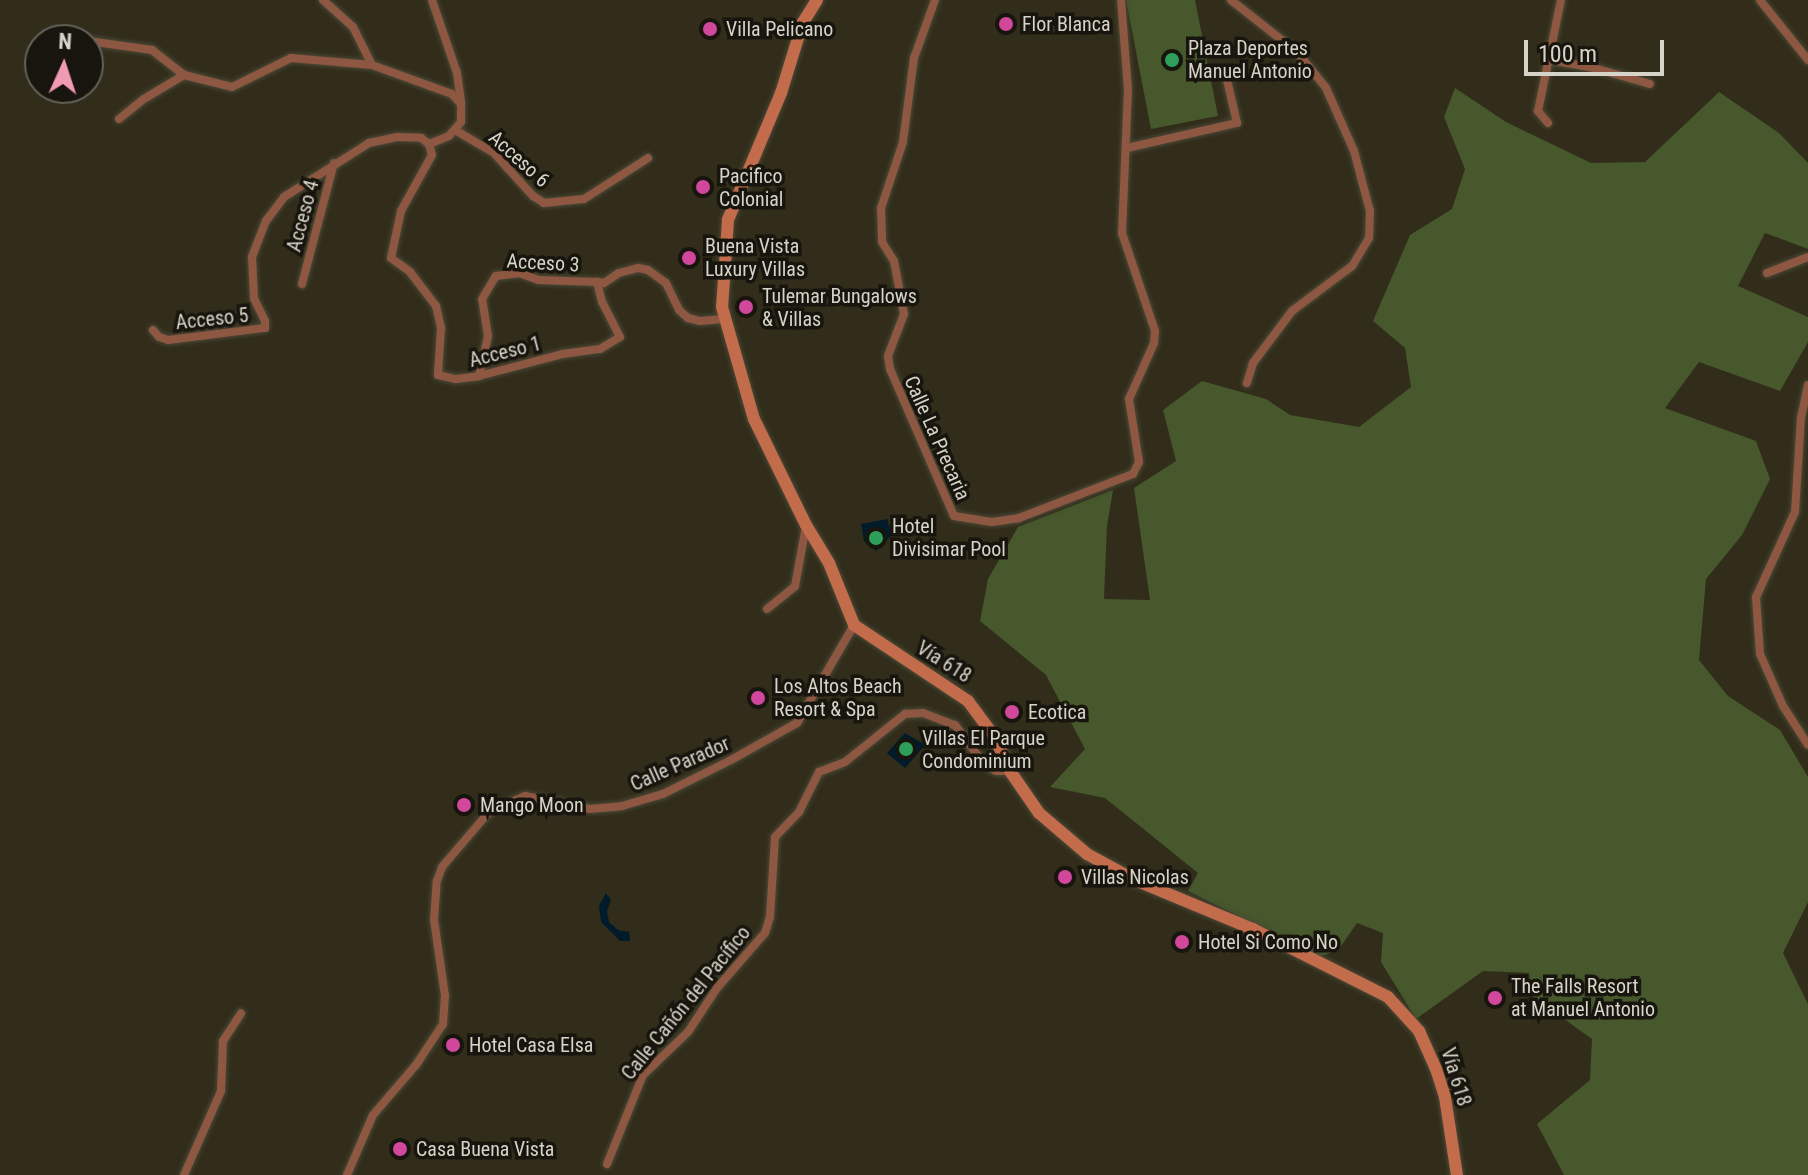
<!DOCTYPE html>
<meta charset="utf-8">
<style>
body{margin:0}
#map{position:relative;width:1808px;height:1175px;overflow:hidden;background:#312d1a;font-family:"Roboto Condensed",sans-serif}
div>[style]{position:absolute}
.green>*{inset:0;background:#46582c}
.water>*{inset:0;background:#011b2b}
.roads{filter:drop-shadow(0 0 2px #4b4836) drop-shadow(0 0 2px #4b4836)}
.street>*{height:8px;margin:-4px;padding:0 4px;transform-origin:4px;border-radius:4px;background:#8d5742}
.secondary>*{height:12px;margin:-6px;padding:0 6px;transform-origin:6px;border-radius:6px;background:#c26c4b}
.dots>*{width:22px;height:22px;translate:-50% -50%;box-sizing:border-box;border:4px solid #17150d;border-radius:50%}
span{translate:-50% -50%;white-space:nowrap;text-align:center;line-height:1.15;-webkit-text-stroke:7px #17150d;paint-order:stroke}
.poi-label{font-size:20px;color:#d6d4c8}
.left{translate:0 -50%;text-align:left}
.street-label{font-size:20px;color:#d6d4c8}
.north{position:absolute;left:24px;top:24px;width:80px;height:80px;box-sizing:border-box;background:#17150d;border:2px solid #636158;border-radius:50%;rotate:3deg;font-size:22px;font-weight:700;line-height:32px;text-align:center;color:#d6d4c8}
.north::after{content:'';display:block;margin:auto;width:28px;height:36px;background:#f19ab3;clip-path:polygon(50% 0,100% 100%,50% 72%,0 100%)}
.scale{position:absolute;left:1524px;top:40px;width:140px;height:36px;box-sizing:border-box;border:4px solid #d6d4c8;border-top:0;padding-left:10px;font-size:24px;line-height:28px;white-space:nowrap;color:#d6d4c8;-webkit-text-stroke:6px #17150d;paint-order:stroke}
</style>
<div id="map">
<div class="green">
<div style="clip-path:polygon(1126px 0,1195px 0,1218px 116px,1151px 129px)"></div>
<div style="clip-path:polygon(1455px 88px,1506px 122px,1591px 163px,1645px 162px,1719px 92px,1779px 133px,1808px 163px,1808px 249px,1765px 233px,1738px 286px,1808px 317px,1808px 342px,1780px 391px,1699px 362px,1665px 408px,1756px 441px,1770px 479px,1742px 535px,1706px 579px,1699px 660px,1728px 696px,1780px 730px,1808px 777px,1808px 902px,1783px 953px,1808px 1004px,1808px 1175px,1564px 1175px,1537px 1124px,1590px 1080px,1592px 1039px,1532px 996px,1529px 973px,1483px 971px,1416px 1019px,1381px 962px,1383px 933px,1357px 923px,1339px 949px,1320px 957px,1188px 891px,1198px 873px,1105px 798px,1050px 787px,1085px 749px,1046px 675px,980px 621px,988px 579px,1018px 527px,1113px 490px,1107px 526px,1104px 599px,1150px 600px,1134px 488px,1176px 461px,1163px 410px,1202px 381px,1266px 399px,1290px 415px,1359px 427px,1411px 387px,1405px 348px,1373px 321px,1410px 235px,1452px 209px,1465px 169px,1444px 117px)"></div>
</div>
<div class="water">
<div style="clip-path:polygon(887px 519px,892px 535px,876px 551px,864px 541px,861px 524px)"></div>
<div style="clip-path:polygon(905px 733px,925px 745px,905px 768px,887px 753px)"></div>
<div style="clip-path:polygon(606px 893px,611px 900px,607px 911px,609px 922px,618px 930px,629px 932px,630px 941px,620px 941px,601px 922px,599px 906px)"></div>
</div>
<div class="roads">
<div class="street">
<div style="left:323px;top:0;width:40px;rotate:42deg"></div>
<div style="left:353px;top:27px;width:42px;rotate:63.4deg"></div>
<div style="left:432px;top:0;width:77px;rotate:71.1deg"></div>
<div style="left:457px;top:73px;width:30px;rotate:82deg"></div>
<div style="left:935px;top:0;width:62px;rotate:109.9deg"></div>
<div style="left:914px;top:58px;width:85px;rotate:97.5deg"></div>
<div style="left:903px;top:142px;width:70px;rotate:108.4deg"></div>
<div style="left:881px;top:208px;width:34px;rotate:88deg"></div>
<div style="left:882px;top:242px;width:22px;rotate:58deg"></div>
<div style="left:894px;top:261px;width:54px;rotate:79.3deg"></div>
<div style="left:904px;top:314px;width:45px;rotate:110.9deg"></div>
<div style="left:888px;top:356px;width:13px;rotate:81deg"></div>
<div style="left:890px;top:369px;width:160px;rotate:66.5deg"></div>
<div style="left:954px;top:516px;width:38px;rotate:9deg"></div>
<div style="left:992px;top:522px;width:27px;rotate:-8deg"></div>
<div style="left:1019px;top:518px;width:122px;rotate:-21.1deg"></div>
<div style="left:1133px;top:474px;width:13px;rotate:-63deg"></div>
<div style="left:1139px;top:462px;width:64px;rotate:-99deg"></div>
<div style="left:1129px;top:399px;width:61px;rotate:-65.9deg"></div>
<div style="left:1154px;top:343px;width:12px;rotate:-85deg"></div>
<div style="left:1155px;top:331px;width:103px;rotate:-108.6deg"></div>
<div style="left:1122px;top:233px;width:143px;rotate:-87.6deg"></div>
<div style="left:1128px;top:90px;width:90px;rotate:-94.4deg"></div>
<div style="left:1231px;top:0;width:85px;rotate:38.3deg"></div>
<div style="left:1298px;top:53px;width:45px;rotate:51.3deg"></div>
<div style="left:1326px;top:88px;width:69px;rotate:66deg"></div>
<div style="left:1354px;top:151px;width:62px;rotate:75.1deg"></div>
<div style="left:1370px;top:211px;width:27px;rotate:92deg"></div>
<div style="left:1369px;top:238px;width:33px;rotate:121deg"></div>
<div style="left:1352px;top:266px;width:75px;rotate:143.1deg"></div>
<div style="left:1292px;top:311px;width:65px;rotate:126.9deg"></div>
<div style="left:1253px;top:363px;width:21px;rotate:107deg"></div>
<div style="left:1760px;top:0;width:77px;rotate:51.3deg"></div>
<div style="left:88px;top:41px;width:65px;rotate:8deg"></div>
<div style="left:152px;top:50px;width:41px;rotate:38deg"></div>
<div style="left:1551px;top:60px;width:44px;rotate:10.5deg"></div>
<div style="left:1594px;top:68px;width:58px;rotate:15.9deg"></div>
<div style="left:119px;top:119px;width:32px;rotate:-39deg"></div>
<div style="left:144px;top:99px;width:47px;rotate:-31deg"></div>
<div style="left:184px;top:75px;width:49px;rotate:14deg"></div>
<div style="left:232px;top:87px;width:66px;rotate:-26.2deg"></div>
<div style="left:291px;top:58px;width:81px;rotate:4.9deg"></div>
<div style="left:372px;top:65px;width:85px;rotate:19.9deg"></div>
<div style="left:452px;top:94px;width:13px;rotate:48deg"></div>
<div style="left:461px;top:104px;width:18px;rotate:90deg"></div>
<div style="left:461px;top:122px;width:18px;rotate:131deg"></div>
<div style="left:449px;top:136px;width:22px;rotate:158deg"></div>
<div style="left:1548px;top:123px;width:16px;rotate:-130deg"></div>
<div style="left:1538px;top:111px;width:113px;rotate:-78.3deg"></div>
<div style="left:455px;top:130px;width:45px;rotate:30.5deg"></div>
<div style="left:494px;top:153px;width:58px;rotate:47.8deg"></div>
<div style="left:533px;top:196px;width:13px;rotate:32deg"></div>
<div style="left:544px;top:203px;width:40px;rotate:-5.7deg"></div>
<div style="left:584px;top:199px;width:76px;rotate:-32.6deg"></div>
<div style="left:429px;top:144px;width:11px;rotate:75deg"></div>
<div style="left:432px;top:155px;width:64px;rotate:119deg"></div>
<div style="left:401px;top:211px;width:48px;rotate:102deg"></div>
<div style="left:391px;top:258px;width:24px;rotate:36deg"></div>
<div style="left:410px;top:272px;width:43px;rotate:52.6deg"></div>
<div style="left:436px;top:306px;width:23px;rotate:77deg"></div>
<div style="left:441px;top:328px;width:47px;rotate:93.7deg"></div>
<div style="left:438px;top:375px;width:18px;rotate:13deg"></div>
<div style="left:456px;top:379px;width:23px;rotate:-7deg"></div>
<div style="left:479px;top:376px;width:87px;rotate:-14.7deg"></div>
<div style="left:563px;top:354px;width:37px;rotate:-8deg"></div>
<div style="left:600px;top:349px;width:23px;rotate:-31deg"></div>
<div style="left:620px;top:337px;width:39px;rotate:-117deg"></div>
<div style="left:602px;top:302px;width:21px;rotate:-104deg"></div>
<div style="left:597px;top:282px;width:7px;rotate:8deg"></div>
<div style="left:604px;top:283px;width:18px;rotate:-34deg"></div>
<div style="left:619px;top:273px;width:20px;rotate:-15deg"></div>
<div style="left:638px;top:268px;width:10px;rotate:11deg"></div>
<div style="left:648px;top:270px;width:22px;rotate:36deg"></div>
<div style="left:666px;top:283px;width:30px;rotate:64deg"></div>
<div style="left:679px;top:310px;width:12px;rotate:42deg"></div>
<div style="left:688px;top:318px;width:12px;rotate:14deg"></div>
<div style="left:700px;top:321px;width:24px;rotate:-5deg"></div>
<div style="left:1127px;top:148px;width:113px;rotate:-12.8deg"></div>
<div style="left:1237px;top:123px;width:44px;rotate:-103.1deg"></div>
<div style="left:1767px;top:273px;width:44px;rotate:-21.3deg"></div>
<div style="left:302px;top:284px;width:125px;rotate:-75.2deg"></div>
<div style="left:153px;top:330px;width:9px;rotate:49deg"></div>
<div style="left:159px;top:337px;width:9px;rotate:18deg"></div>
<div style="left:168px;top:340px;width:98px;rotate:-7.1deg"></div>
<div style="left:265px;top:328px;width:7px;rotate:-90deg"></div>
<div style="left:265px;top:321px;width:25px;rotate:-116deg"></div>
<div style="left:254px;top:298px;width:41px;rotate:-92.8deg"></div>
<div style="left:252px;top:257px;width:39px;rotate:-69deg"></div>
<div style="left:266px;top:221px;width:30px;rotate:-53deg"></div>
<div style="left:284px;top:197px;width:101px;rotate:-32.4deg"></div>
<div style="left:369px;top:143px;width:30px;rotate:-12deg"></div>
<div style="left:398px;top:137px;width:23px;rotate:2deg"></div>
<div style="left:421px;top:138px;width:10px;rotate:37deg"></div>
<div style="left:479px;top:376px;width:41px;rotate:-77.3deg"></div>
<div style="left:488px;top:336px;width:37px;rotate:-99deg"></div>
<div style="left:482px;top:299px;width:27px;rotate:-59deg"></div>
<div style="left:496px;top:276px;width:23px;rotate:-7deg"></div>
<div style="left:519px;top:273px;width:20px;rotate:20deg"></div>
<div style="left:538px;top:280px;width:59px;rotate:1.9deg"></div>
<div style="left:1808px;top:385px;width:33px;rotate:102deg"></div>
<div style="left:1801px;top:417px;width:95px;rotate:93.6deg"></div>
<div style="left:1795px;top:512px;width:94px;rotate:114.6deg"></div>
<div style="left:1756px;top:597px;width:57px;rotate:86deg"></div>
<div style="left:1760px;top:654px;width:57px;rotate:66.1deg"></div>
<div style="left:1783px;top:706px;width:46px;rotate:57.3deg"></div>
<div style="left:767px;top:609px;width:36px;rotate:-39deg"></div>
<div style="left:795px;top:586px;width:61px;rotate:-79.6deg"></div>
<div style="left:607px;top:1164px;width:96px;rotate:-68deg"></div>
<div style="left:643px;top:1075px;width:62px;rotate:-43.7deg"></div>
<div style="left:688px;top:1032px;width:53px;rotate:-56.6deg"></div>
<div style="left:717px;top:988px;width:73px;rotate:-48.9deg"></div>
<div style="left:765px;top:933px;width:17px;rotate:-73deg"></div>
<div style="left:770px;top:917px;width:80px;rotate:-86.4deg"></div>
<div style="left:775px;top:837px;width:35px;rotate:-46deg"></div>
<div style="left:799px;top:812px;width:45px;rotate:-63.4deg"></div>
<div style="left:819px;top:772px;width:28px;rotate:-21deg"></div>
<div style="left:845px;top:762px;width:77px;rotate:-38.7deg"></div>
<div style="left:905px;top:714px;width:18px;rotate:-3deg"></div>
<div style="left:923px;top:713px;width:34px;rotate:21deg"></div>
<div style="left:955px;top:725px;width:49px;rotate:53.4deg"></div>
<div style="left:984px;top:764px;width:14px;rotate:30deg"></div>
<div style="left:996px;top:771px;width:14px"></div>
<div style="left:184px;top:1175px;width:92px;rotate:-66.2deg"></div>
<div style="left:221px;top:1091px;width:50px;rotate:-87.7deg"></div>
<div style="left:223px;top:1041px;width:33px;rotate:-57deg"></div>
<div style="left:347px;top:1175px;width:65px;rotate:-66.6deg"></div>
<div style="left:373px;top:1115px;width:66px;rotate:-49.3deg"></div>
<div style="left:416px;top:1065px;width:49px;rotate:-56.6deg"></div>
<div style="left:443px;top:1024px;width:28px;rotate:-86deg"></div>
<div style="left:445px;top:996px;width:77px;rotate:-98.2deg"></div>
<div style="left:434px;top:920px;width:39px;rotate:-86deg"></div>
<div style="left:437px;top:881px;width:15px;rotate:-70deg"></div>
<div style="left:442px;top:867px;width:72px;rotate:-49.5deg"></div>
<div style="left:489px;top:812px;width:39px;rotate:-24deg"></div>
<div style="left:525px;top:796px;width:66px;rotate:11.3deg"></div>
<div style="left:590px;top:809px;width:32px;rotate:-5deg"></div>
<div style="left:622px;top:806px;width:43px;rotate:-16.3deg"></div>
<div style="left:663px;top:794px;width:76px;rotate:-26.6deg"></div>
<div style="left:731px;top:760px;width:76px;rotate:-29.3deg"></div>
<div style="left:797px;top:723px;width:113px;rotate:-59.8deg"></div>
</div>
<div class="secondary">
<div style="left:817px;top:0;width:26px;rotate:122deg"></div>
<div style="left:803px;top:22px;width:74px;rotate:107.2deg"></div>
<div style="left:781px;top:93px;width:138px;rotate:112.7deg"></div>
<div style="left:728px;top:220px;width:87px;rotate:93.9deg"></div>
<div style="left:722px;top:307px;width:116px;rotate:74.1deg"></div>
<div style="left:754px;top:419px;width:118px;rotate:63.9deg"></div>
<div style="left:806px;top:525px;width:44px;rotate:58.8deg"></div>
<div style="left:829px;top:563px;width:67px;rotate:68deg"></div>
<div style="left:854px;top:625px;width:137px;rotate:33.7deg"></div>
<div style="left:968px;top:701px;width:44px;rotate:53.4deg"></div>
<div style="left:994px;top:736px;width:38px;rotate:65deg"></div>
<div style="left:1010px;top:771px;width:51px;rotate:55.4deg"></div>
<div style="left:1039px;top:813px;width:63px;rotate:40.5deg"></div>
<div style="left:1087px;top:854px;width:55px;rotate:28.4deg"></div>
<div style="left:1135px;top:880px;width:128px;rotate:22.6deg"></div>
<div style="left:1253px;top:929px;width:151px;rotate:26.7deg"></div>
<div style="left:1388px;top:997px;width:46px;rotate:47.6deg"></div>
<div style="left:1419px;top:1031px;width:42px;rotate:65.9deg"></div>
<div style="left:1436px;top:1069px;width:29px;rotate:72deg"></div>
<div style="left:1445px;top:1097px;width:79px;rotate:81.3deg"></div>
</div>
</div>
<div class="dots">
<div style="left:1006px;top:24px;background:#d1479c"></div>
<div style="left:710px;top:29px;background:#d1479c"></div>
<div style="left:1172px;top:60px;background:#2e9e5b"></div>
<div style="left:703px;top:187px;background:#d1479c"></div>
<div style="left:689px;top:258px;background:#d1479c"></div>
<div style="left:746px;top:307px;background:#d1479c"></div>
<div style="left:876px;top:538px;background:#2e9e5b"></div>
<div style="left:758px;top:698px;background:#d1479c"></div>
<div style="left:1012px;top:712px;background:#d1479c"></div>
<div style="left:906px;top:749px;background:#2e9e5b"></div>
<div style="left:464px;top:805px;background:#d1479c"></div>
<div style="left:1065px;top:877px;background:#d1479c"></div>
<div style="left:1182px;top:942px;background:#d1479c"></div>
<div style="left:1495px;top:998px;background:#d1479c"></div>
<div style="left:453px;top:1045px;background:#d1479c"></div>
<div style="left:400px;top:1149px;background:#d1479c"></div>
</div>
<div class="poi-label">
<span class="left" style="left:1022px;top:24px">Flor Blanca</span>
<span class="left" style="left:726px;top:29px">Villa Pelicano</span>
<span class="left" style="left:1188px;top:60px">Plaza Deportes<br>Manuel Antonio</span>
<span class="left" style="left:719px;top:188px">Pacifico<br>Colonial</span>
<span class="left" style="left:705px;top:258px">Buena Vista<br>Luxury Villas</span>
<span class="left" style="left:762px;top:308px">Tulemar Bungalows<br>&amp; Villas</span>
<span class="left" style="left:892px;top:538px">Hotel<br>Divisimar Pool</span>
<span class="left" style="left:774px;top:698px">Los Altos Beach<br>Resort &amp; Spa</span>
<span class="left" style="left:1028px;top:712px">Ecotica</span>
<span class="left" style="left:922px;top:750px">Villas El Parque<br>Condominium</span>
<span class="left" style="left:480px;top:805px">Mango Moon</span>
<span class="left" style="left:1081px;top:877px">Villas Nicolas</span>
<span class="left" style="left:1198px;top:942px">Hotel Si Como No</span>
<span class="left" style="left:1511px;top:998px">The Falls Resort<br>at Manuel Antonio</span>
<span class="left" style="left:469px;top:1045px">Hotel Casa Elsa</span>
<span class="left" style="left:416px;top:1149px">Casa Buena Vista</span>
</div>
<div class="street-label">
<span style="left:519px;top:159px;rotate:42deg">Acceso 6</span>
<span style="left:303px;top:216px;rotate:-75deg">Acceso 4</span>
<span style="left:543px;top:263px;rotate:3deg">Acceso 3</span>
<span style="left:212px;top:319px;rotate:-6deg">Acceso 5</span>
<span style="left:505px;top:352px;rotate:-14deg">Acceso 1</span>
<span style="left:937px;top:438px;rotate:66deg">Calle La Precaria</span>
<span style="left:944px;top:662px;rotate:32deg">Vía 618</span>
<span style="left:680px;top:764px;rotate:-24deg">Calle Parador</span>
<span style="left:686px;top:1003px;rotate:-51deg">Calle Cañón del Pacífico</span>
<span style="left:1456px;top:1077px;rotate:73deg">Vía 618</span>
</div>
<div class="north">N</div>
<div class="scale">100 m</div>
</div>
